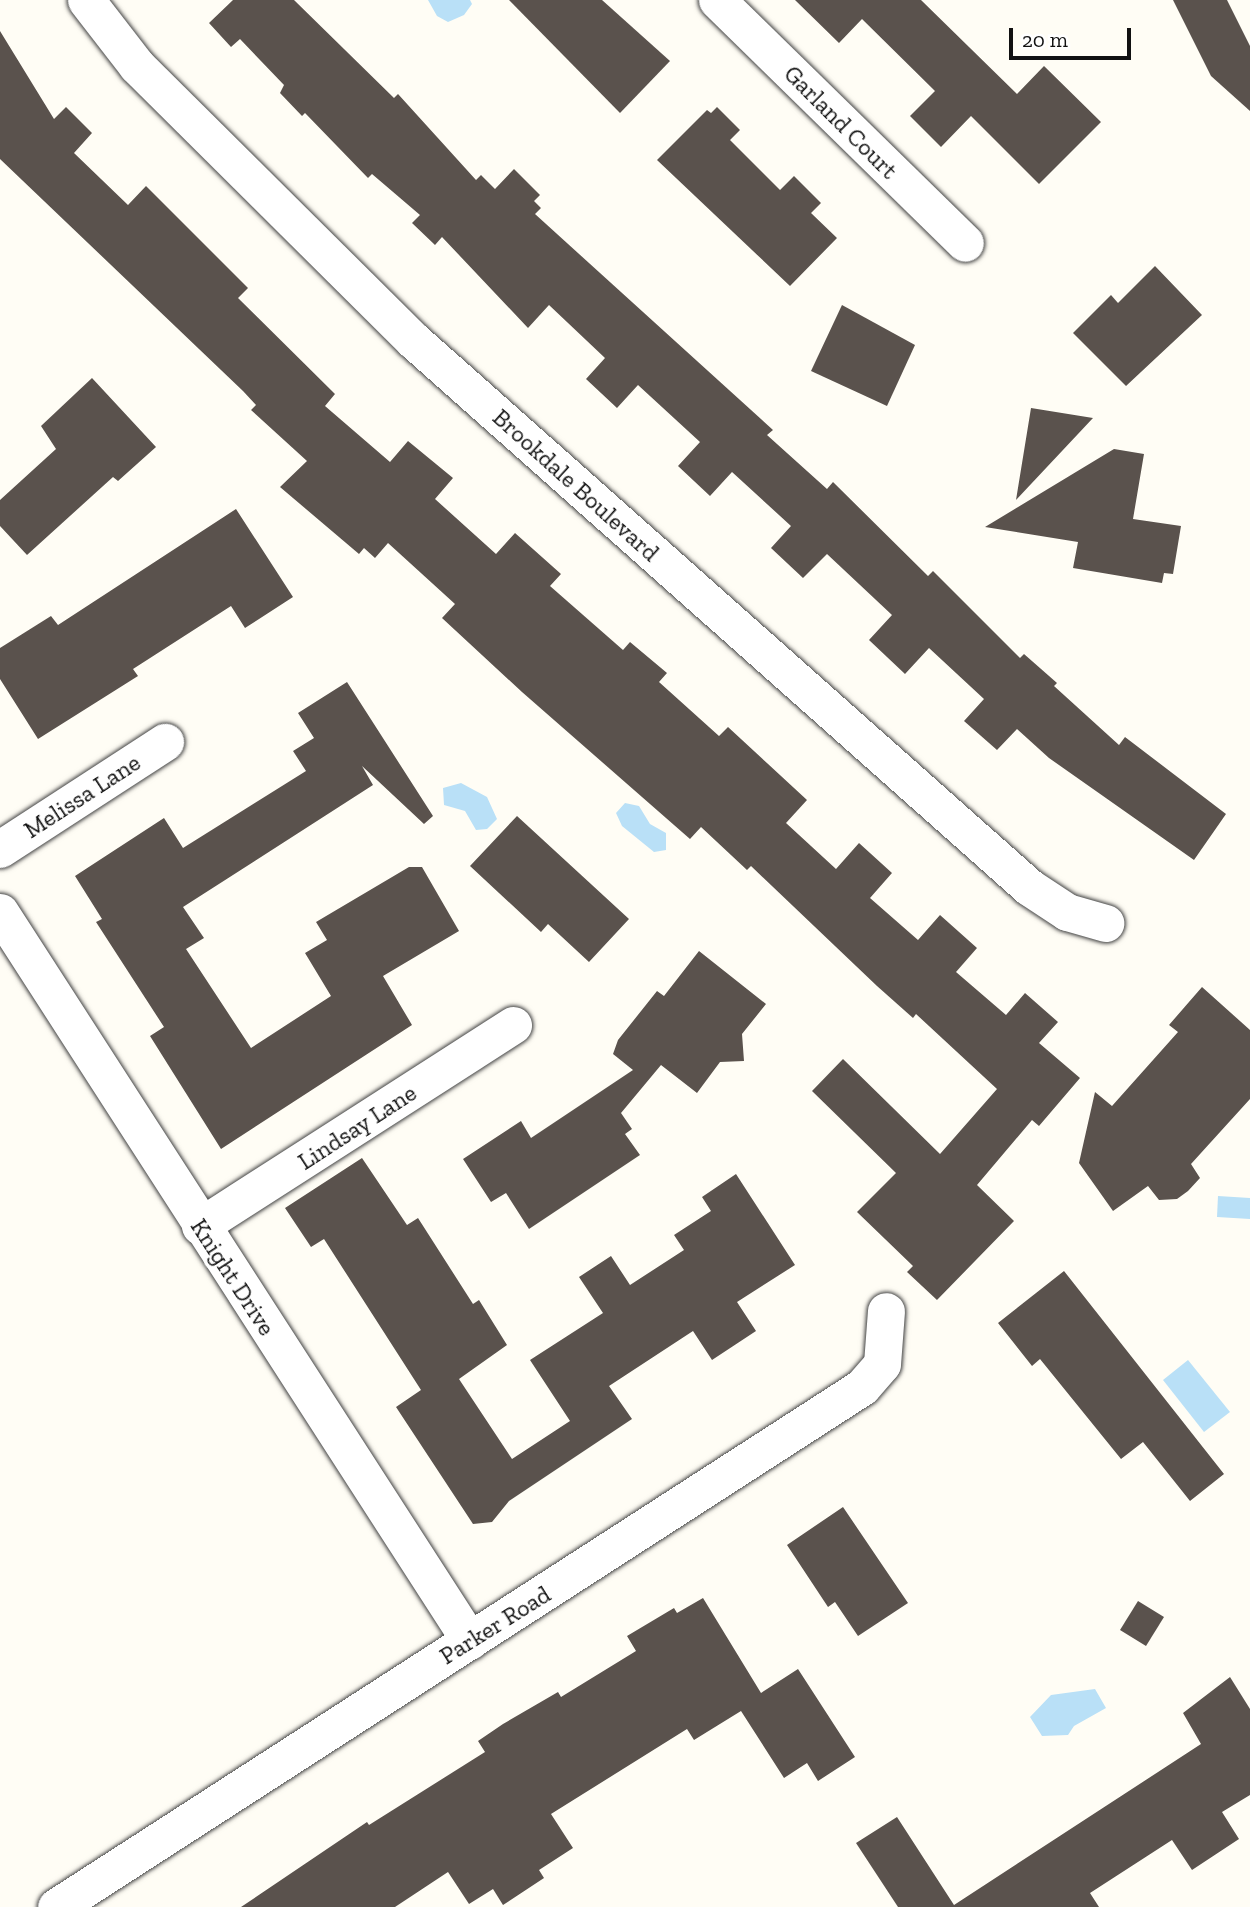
<!DOCTYPE html>
<style>
body{margin:0}
#map{position:relative;width:1250px;height:1907px;overflow:hidden;background:#fffdf5;font-family:"Zilla Slab",serif}
div>[style]{position:absolute}
.water>*{inset:0;background:#b9e0f7}
.building>*{inset:0;background:#5a524d}
.roads{filter:drop-shadow(0 0 2px #444) drop-shadow(0 0 2px #444)}
.minor>*{height:37px;margin:-18.5px;padding:0 18.5px;transform-origin:18.5px;border-radius:18.5px;background:#fff}
span{translate:-50% -50%;white-space:nowrap;text-align:center;line-height:1.15;-webkit-text-stroke:7px #fff;paint-order:stroke}
.street-label{font-size:24px;color:#111}
.scale{position:absolute;left:1009px;top:28px;width:122px;height:32px;box-sizing:border-box;border:4px solid #111;border-top:0;padding-left:9px;font-size:21px;line-height:24px;white-space:nowrap;color:#111;-webkit-text-stroke:5px #fff;paint-order:stroke}
</style>
<div id="map">
<div class="water">
<div style="clip-path:polygon(428px 0,470px 0,472px 4px,464px 15px,448px 22px,437px 16px)"></div>
<div style="clip-path:polygon(461px 783px,487px 797px,497px 819px,487px 829px,476px 830px,465px 811px,444px 805px,443px 788px)"></div>
<div style="clip-path:polygon(625px 803px,639px 806px,650px 824px,666px 833px,666px 850px,654px 852px,622px 826px,616px 813px)"></div>
<div style="clip-path:polygon(1218px 1196px,1250px 1198px,1250px 1219px,1217px 1217px)"></div>
<div style="clip-path:polygon(1188px 1360px,1230px 1412px,1204px 1432px,1163px 1380px)"></div>
<div style="clip-path:polygon(1095px 1689px,1106px 1708px,1074px 1726px,1068px 1735px,1042px 1736px,1030px 1717px,1051px 1695px)"></div>
</div>
<div class="building">
<div style="clip-path:polygon(233px 0,294px 0,394px 98px,398px 94px,476px 180px,481px 175px,495px 189px,514px 169px,540px 195px,534px 201px,541px 208px,535px 214px,773px 430px,767px 435px,827px 489px,833px 482px,928px 576px,933px 571px,1020px 658px,1024px 654px,1057px 683px,1054px 686px,1119px 745px,1125px 737px,1226px 814px,1194px 860px,1049px 758px,1017px 729px,997px 750px,964px 721px,984px 699px,929px 648px,905px 674px,869px 640px,892px 615px,827px 554px,803px 578px,771px 548px,791px 526px,732px 472px,710px 496px,678px 466px,700px 442px,638px 385px,617px 408px,586px 379px,605px 358px,549px 305px,528px 328px,442px 237px,435px 245px,412px 223px,420px 215px,372px 174px,368px 178px,305px 113px,302px 116px,280px 93px,284px 85px,240px 39px,231px 47px,209px 23px)"></div>
<div style="clip-path:polygon(509px 0,602px 0,670px 61px,620px 113px)"></div>
<div style="clip-path:polygon(795px 0,921px 0,1017px 94px,1044px 66px,1101px 122px,1039px 184px,971px 116px,941px 147px,910px 116px,935px 91px,862px 19px,839px 43px)"></div>
<div style="clip-path:polygon(1173px 0,1227px 0,1250px 46px,1250px 111px,1211px 76px)"></div>
<div style="clip-path:polygon(0 31px,54px 119px,66px 107px,92px 133px,74px 153px,128px 205px,146px 186px,248px 288px,238px 298px,335px 394px,325px 406px,390px 462px,408px 441px,453px 478px,435px 499px,496px 554px,515px 533px,561px 574px,550px 586px,623px 650px,630px 642px,667px 673px,659px 682px,719px 736px,728px 727px,807px 800px,786px 823px,836px 869px,859px 843px,892px 873px,870px 898px,918px 940px,940px 915px,977px 948px,956px 972px,1006px 1015px,1025px 993px,1058px 1022px,1039px 1043px,1080px 1078px,1039px 1126px,1032px 1120px,977px 1185px,1014px 1221px,937px 1300px,907px 1272px,913px 1266px,857px 1212px,896px 1173px,812px 1091px,843px 1059px,940px 1154px,997px 1089px,916px 1014px,913px 1018px,877px 986px,751px 866px,747px 870px,701px 827px,690px 839px,522px 692px,442px 618px,455px 604px,388px 543px,375px 558px,364px 548px,359px 554px,280px 487px,307px 461px,251px 410px,256px 405px,243px 391px,0 159px)"></div>
<div style="clip-path:polygon(717px 107px,740px 130px,730px 140px,780px 190px,794px 176px,821px 203px,811px 213px,837px 238px,790px 286px,657px 160px,707px 110px,711px 113px)"></div>
<div style="clip-path:polygon(1155px 266px,1202px 315px,1126px 386px,1073px 333px,1111px 295px,1118px 303px)"></div>
<div style="clip-path:polygon(842px 305px,915px 345px,887px 406px,811px 371px)"></div>
<div style="clip-path:polygon(92px 378px,156px 447px,118px 481px,113px 477px,27px 555px,0 526px,0 500px,56px 449px,41px 426px)"></div>
<div style="clip-path:polygon(1031px 408px,1093px 418px,1016px 500px,1024px 451px)"></div>
<div style="clip-path:polygon(1114px 449px,1144px 454px,1133px 519px,1181px 526px,1173px 574px,1164px 573px,1162px 583px,1073px 568px,1078px 542px,985px 527px)"></div>
<div style="clip-path:polygon(236px 509px,293px 597px,245px 628px,231px 606px,133px 669px,138px 676px,38px 739px,0 679px,0 648px,51px 616px,58px 625px)"></div>
<div style="clip-path:polygon(347px 682px,433px 816px,424px 824px,362px 766px,373px 785px,183px 907px,204px 938px,186px 949px,251px 1048px,331px 996px,305px 953px,327px 940px,316px 922px,409px 867px,422px 867px,459px 931px,383px 976px,412px 1025px,221px 1149px,150px 1036px,164px 1027px,96px 922px,102px 919px,75px 876px,164px 818px,183px 848px,306px 771px,293px 751px,314px 738px,298px 713px)"></div>
<div style="clip-path:polygon(517px 816px,629px 919px,589px 962px,548px 924px,541px 932px,470px 866px)"></div>
<div style="clip-path:polygon(699px 951px,766px 1004px,742px 1034px,744px 1061px,720px 1062px,697px 1093px,661px 1065px,621px 1113px,632px 1129px,625px 1134px,640px 1155px,529px 1229px,506px 1193px,491px 1202px,463px 1159px,521px 1121px,531px 1138px,633px 1070px,613px 1054px,618px 1040px,657px 991px,664px 996px)"></div>
<div style="clip-path:polygon(1202px 987px,1250px 1030px,1250px 1099px,1191px 1164px,1200px 1178px,1188px 1191px,1177px 1199px,1159px 1200px,1148px 1186px,1113px 1211px,1079px 1163px,1095px 1092px,1112px 1106px,1178px 1032px,1169px 1025px)"></div>
<div style="clip-path:polygon(362px 1158px,407px 1225px,418px 1218px,473px 1304px,479px 1300px,507px 1345px,459px 1379px,512px 1459px,570px 1421px,530px 1360px,603px 1313px,579px 1277px,611px 1256px,630px 1285px,684px 1250px,674px 1235px,711px 1211px,702px 1197px,736px 1174px,795px 1265px,737px 1302px,756px 1331px,712px 1360px,693px 1331px,609px 1386px,632px 1419px,509px 1501px,492px 1522px,473px 1524px,396px 1407px,421px 1390px,324px 1239px,311px 1247px,285px 1208px)"></div>
<div style="clip-path:polygon(1064px 1271px,1224px 1474px,1190px 1501px,1143px 1442px,1121px 1459px,1040px 1359px,1032px 1366px,998px 1323px)"></div>
<div style="clip-path:polygon(843px 1507px,908px 1603px,858px 1636px,835px 1602px,828px 1607px,787px 1545px)"></div>
<div style="clip-path:polygon(703px 1598px,761px 1693px,798px 1669px,855px 1757px,818px 1781px,807px 1763px,784px 1778px,741px 1711px,694px 1740px,687px 1729px,551px 1814px,573px 1848px,539px 1870px,544px 1878px,503px 1905px,493px 1889px,469px 1904px,448px 1872px,395px 1907px,241px 1907px,367px 1822px,369px 1825px,485px 1752px,478px 1741px,503px 1724px,558px 1692px,561px 1697px,636px 1651px,627px 1636px,674px 1608px,677px 1613px)"></div>
<div style="clip-path:polygon(1138px 1601px,1164px 1617px,1146px 1646px,1120px 1630px)"></div>
<div style="clip-path:polygon(1230px 1677px,1250px 1709px,1250px 1795px,1222px 1812px,1239px 1839px,1192px 1870px,1172px 1840px,1090px 1893px,1099px 1907px,898px 1907px,856px 1843px,897px 1817px,954px 1905px,1201px 1744px,1183px 1713px)"></div>
</div>
<div class="roads">
<div class="minor">
<div style="left:86px;top:0;width:83px;rotate:52.3deg"></div>
<div style="left:137px;top:66px;width:389px;rotate:44.8deg"></div>
<div style="left:413px;top:340px;width:824px;rotate:41.6deg"></div>
<div style="left:1029px;top:887px;width:45px;rotate:33.3deg"></div>
<div style="left:1067px;top:912px;width:40px;rotate:16deg"></div>
<div style="left:717px;top:0;width:347px;rotate:44.4deg"></div>
<div style="left:0;top:849px;width:197px;rotate:-33deg"></div>
<div style="left:0;top:912px;width:867px;rotate:57.19deg"></div>
<div style="left:200px;top:1226px;width:372px;rotate:-32.7deg"></div>
<div style="left:56px;top:1907px;width:959px;rotate:-32.83deg"></div>
<div style="left:862px;top:1387px;width:30px;rotate:-49deg"></div>
<div style="left:882px;top:1364px;width:53px;rotate:-85.7deg"></div>
</div>
</div>
<div class="street-label">
<span style="left:841px;top:122px;rotate:45deg">Garland Court</span>
<span style="left:576px;top:485px;rotate:42deg">Brookdale Boulevard</span>
<span style="left:82px;top:796px;rotate:-33deg">Melissa Lane</span>
<span style="left:357px;top:1127px;rotate:-33deg">Lindsay Lane</span>
<span style="left:233px;top:1277px;rotate:57deg">Knight Drive</span>
<span style="left:495px;top:1625px;rotate:-32deg">Parker Road</span>
</div>
<div class="scale">20 m</div>
</div>
